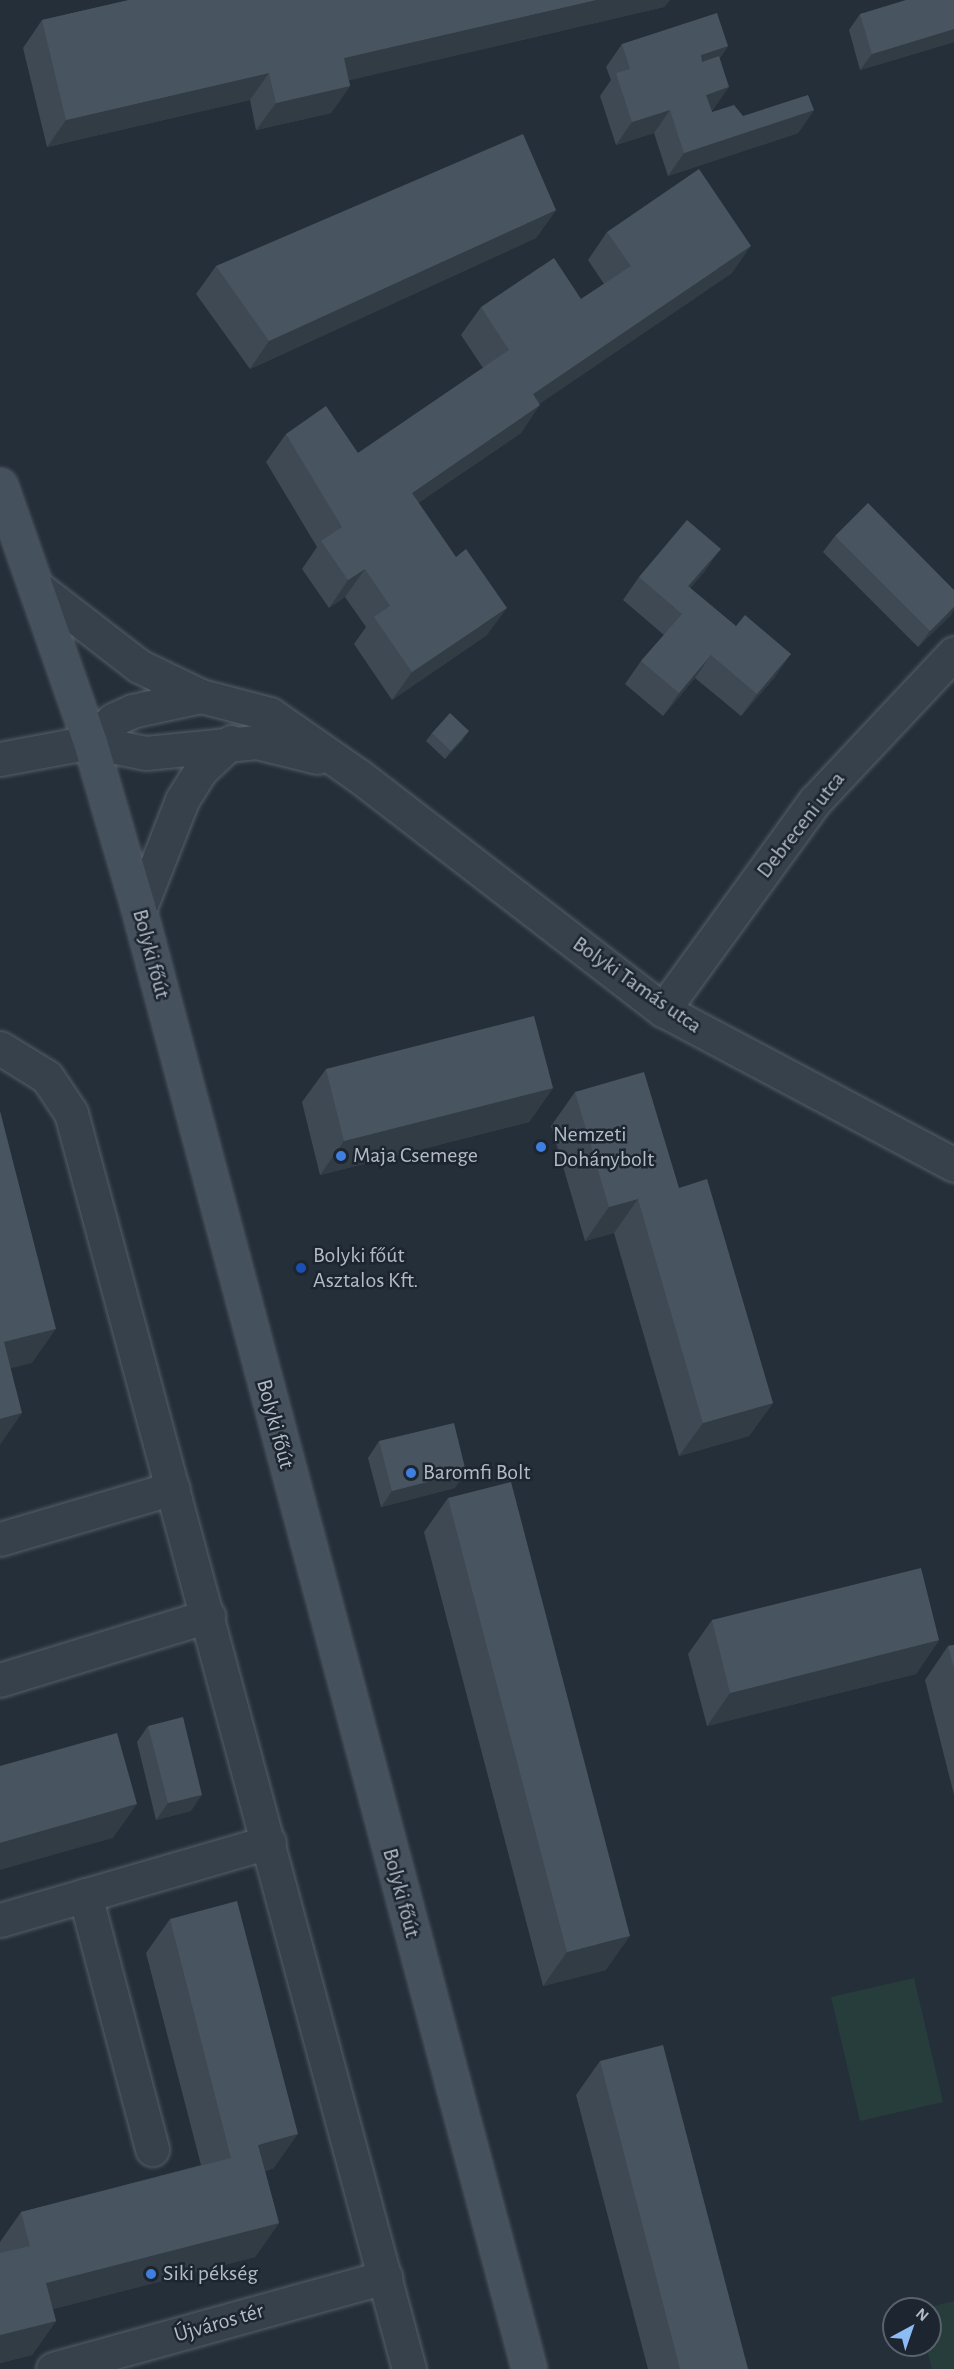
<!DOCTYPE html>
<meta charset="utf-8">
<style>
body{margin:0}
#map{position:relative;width:954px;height:2369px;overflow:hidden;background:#242f3a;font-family:"Alegreya Sans",sans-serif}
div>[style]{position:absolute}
.green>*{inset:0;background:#273d3c}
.roads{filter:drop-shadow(0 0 2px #565f69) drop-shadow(0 0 2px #565f69)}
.street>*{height:33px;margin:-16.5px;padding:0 16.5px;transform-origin:16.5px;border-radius:16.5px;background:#37414b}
.secondary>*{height:33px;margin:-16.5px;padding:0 16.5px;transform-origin:16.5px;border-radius:16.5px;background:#46515e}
.wall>*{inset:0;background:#3e4953}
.shaded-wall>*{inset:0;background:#323c44}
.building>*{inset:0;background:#485561}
.dots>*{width:16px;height:16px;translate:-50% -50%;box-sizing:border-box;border:3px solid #1d2630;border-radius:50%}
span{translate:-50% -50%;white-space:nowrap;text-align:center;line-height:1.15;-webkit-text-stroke:5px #1d2630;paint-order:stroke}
.street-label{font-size:22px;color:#b3bcc6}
.poi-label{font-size:22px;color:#b3bcc6}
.left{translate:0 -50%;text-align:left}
.north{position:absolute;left:882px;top:2297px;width:60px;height:60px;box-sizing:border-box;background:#1d2630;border:2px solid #59626c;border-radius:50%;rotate:40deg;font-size:16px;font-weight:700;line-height:24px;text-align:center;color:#b3bcc6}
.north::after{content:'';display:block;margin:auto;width:21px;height:27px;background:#8cbcf3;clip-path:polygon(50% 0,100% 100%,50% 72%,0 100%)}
</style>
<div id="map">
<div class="green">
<div style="clip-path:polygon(914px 1978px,943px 2102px,860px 2121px,831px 1997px)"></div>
<div style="clip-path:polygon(954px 2301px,954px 2369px,932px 2369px,926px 2345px,930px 2309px,922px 2309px)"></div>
</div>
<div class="roads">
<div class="street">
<div style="left:38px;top:588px;width:128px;rotate:37.7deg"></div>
<div style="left:139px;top:666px;width:69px;rotate:25.8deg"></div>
<div style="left:201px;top:696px;width:71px;rotate:14.6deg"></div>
<div style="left:270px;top:714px;width:108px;rotate:34.9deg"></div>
<div style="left:359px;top:776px;width:384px;rotate:37.6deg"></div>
<div style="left:663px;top:1010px;width:330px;rotate:28deg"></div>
<div style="left:90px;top:742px;width:32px;rotate:-44deg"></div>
<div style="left:113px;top:720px;width:21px;rotate:-25deg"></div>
<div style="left:132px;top:711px;width:71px;rotate:-12.3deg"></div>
<div style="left:0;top:759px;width:92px;rotate:-10.7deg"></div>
<div style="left:90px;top:742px;width:57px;rotate:11.1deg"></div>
<div style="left:146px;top:753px;width:111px;rotate:-5.7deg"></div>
<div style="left:256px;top:742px;width:63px;rotate:13.8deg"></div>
<div style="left:139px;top:910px;width:118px;rotate:-68.6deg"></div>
<div style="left:182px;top:800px;width:36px;rotate:-58deg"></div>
<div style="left:201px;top:770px;width:41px;rotate:-43deg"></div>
<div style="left:663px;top:1010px;width:258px;rotate:-54deg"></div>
<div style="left:815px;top:801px;width:203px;rotate:-46.8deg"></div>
<div style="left:0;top:1048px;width:55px;rotate:31.7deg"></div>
<div style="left:47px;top:1077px;width:43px;rotate:56.3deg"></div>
<div style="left:71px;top:1113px;width:1301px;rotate:74.94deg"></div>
<div style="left:0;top:1539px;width:180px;rotate:-16.4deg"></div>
<div style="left:0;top:1680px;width:218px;rotate:-17.1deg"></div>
<div style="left:85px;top:1895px;width:263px;rotate:75.2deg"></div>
<div style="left:0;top:1920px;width:280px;rotate:-16.2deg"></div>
<div style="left:53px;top:2369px;width:345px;rotate:-15.5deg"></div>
</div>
<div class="secondary">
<div style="left:0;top:485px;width:272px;rotate:70.7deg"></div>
<div style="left:90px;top:742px;width:175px;rotate:73.7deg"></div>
<div style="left:139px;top:910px;width:1510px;rotate:75.03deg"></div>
</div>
</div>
<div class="wall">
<div style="clip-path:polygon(129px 0,670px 0,664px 7px,349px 80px,350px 86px,331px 113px,256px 130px,250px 100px,47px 147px,23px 48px,42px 20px)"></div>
<div style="clip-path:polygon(954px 0,954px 42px,860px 70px,849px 30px,860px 14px)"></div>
<div style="clip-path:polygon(622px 44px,728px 46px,720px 58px,713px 110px,712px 110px,712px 112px,743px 116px,814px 110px,798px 133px,668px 176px,654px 133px,616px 145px,600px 96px,611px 80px,606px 67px)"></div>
<div style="clip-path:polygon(556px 210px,536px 238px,250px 369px,196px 294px,216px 266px)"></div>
<div style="clip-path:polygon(607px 232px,732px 273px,539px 404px,521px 433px,418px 503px,487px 635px,392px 700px,354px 644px,366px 627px,345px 597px,329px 608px,302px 569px,317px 547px,266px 462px,286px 434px,358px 453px,483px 368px,461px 335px,481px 307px,581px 299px,604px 284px,588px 260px)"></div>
<div style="clip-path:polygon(835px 536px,951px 615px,918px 647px,823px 552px)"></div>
<div style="clip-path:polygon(705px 571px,690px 588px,775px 677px,741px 716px,695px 678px,663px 716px,625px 684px,641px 661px,664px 635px,623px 600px,639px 577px)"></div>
<div style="clip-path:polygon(432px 733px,463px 740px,445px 759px,426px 741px)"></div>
<div style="clip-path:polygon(326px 1069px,553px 1088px,529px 1122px,320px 1175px,302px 1102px)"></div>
<div style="clip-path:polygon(575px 1092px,679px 1188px,773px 1403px,749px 1436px,679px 1456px,614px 1233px,585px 1241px,551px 1126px)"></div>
<div style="clip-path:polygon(379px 1441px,455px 1488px,381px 1507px,368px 1458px)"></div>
<div style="clip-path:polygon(448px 1498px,606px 1970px,543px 1986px,424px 1532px)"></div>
<div style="clip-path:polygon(712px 1620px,939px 1640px,916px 1674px,707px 1726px,688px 1654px)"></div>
<div style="clip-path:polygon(954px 1645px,954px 1795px,925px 1680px,948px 1646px)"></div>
<div style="clip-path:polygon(148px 1726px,191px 1811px,156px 1820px,137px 1742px)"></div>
<div style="clip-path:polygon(170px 1919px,274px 2168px,265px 2171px,279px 2223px,255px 2257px,53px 2309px,56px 2321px,32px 2355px,0 2363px,0 2242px,21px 2212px,201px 2165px,146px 1953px)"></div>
<div style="clip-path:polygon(600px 2061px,748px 2369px,648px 2369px,576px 2095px)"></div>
</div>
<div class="shaded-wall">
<div style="clip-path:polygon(596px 0,670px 0,664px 7px,325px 86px,344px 58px)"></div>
<div style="clip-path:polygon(954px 29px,954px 42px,860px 70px,872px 54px)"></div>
<div style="clip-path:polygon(728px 46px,712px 69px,685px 77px,701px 55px)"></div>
<div style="clip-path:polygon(269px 73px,250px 100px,47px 147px,66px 120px)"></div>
<div style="clip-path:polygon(350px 86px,331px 113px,256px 130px,276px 103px)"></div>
<div style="clip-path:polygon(729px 87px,713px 110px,690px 118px,706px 95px)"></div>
<div style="clip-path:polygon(670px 110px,654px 133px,616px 145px,632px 122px)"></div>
<div style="clip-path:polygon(814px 110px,798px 133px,668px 176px,684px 153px)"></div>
<div style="clip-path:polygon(556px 210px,536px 238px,250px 369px,269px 341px)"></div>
<div style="clip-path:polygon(751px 246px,732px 273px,513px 422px,533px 394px)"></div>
<div style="clip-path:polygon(540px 405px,521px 433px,392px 521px,412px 493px)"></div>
<div style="clip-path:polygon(721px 549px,705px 571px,672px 609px,688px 586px)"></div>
<div style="clip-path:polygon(365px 569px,345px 597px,329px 608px,348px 580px)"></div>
<div style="clip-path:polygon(954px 607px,954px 610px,951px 615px,918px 647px,930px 631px)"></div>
<div style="clip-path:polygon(507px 608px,487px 635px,392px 700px,412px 672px)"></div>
<div style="clip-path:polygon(791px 654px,775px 677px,741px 716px,757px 694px)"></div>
<div style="clip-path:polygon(711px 655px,695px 678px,663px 716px,679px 693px)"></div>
<div style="clip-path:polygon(469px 731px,463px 740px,445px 759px,451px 751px)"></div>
<div style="clip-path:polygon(553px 1088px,529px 1122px,320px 1175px,344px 1141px)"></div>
<div style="clip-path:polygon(638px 1199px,614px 1233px,585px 1241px,609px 1207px)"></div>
<div style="clip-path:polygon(56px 1329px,32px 1363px,0 1371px,4px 1342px)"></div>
<div style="clip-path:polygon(773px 1403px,749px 1436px,679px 1456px,703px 1423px)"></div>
<div style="clip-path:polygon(22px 1413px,0 1445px,0 1419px)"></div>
<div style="clip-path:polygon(466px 1472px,455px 1488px,381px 1507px,392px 1491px)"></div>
<div style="clip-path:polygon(939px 1640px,916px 1674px,707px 1726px,730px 1693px)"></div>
<div style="clip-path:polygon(202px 1795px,191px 1811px,156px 1820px,168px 1803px)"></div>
<div style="clip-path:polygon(137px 1804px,113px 1838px,0 1870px,0 1843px)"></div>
<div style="clip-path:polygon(630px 1936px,606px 1970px,543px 1986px,567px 1952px)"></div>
<div style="clip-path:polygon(298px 2134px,274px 2168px,235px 2178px,258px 2145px)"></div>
<div style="clip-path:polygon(279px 2223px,255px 2257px,22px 2317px,46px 2283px)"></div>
<div style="clip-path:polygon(56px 2321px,32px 2355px,0 2363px,0 2335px)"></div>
</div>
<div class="building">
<div style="clip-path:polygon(129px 0,596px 0,344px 58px,350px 86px,276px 103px,269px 73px,66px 120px,42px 20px)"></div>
<div style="clip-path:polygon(906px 0,954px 0,954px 29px,872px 54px,860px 14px)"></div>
<div style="clip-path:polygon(717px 13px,728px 46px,701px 55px,702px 62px,719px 56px,729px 87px,706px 95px,712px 112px,734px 105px,743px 116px,808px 95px,814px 110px,684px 153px,670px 110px,632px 122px,616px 73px,630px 69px,622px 44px)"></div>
<div style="clip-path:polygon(523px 134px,556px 210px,269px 341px,216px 266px)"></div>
<div style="clip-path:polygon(699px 169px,751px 246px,533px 394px,540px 405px,412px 493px,456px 557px,466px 549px,507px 608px,412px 672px,374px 617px,390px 606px,365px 569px,348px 580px,321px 541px,342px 527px,286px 434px,326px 406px,358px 453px,509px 350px,481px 307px,554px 258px,581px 299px,631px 266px,607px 232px)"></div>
<div style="clip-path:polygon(868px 503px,954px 590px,954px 607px,930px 631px,835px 536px)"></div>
<div style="clip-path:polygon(687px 520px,721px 549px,688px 586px,736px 626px,745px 615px,791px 654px,757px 694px,711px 655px,679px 693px,641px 661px,682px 614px,639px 577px)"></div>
<div style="clip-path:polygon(450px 713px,469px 731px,451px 751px,432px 733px)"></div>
<div style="clip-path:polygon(534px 1016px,553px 1088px,344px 1141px,326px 1069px)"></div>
<div style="clip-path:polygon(644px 1072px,679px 1188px,707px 1179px,773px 1403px,703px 1423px,638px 1199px,609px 1207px,575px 1092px)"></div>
<div style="clip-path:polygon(0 1111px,56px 1329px,4px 1342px,22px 1413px,0 1419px)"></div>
<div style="clip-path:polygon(454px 1423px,466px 1472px,392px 1491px,379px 1441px)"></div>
<div style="clip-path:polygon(511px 1482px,630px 1936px,567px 1952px,448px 1498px)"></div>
<div style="clip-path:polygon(921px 1568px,939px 1640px,730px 1693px,712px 1620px)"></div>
<div style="clip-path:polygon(954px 1645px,954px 1668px,948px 1646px)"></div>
<div style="clip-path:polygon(183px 1717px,202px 1795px,168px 1803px,148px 1726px)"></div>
<div style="clip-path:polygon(117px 1733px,137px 1804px,0 1843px,0 1766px)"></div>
<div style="clip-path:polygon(237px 1901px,298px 2134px,258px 2145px,279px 2223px,46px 2283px,56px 2321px,0 2335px,0 2253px,30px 2246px,21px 2212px,231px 2158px,170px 1919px)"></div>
<div style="clip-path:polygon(663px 2045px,748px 2369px,680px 2369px,600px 2061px)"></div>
</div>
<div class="dots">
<div style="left:541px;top:1147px;background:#3f7fe0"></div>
<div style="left:341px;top:1156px;background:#3f7fe0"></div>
<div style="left:301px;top:1268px;background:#1a4fb4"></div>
<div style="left:411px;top:1473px;background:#3f7fe0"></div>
<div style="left:151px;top:2274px;background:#3f7fe0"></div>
</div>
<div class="street-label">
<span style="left:801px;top:825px;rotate:-52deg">Debreceni utca</span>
<span style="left:151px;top:954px;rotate:75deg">Bolyki főút</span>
<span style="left:637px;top:985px;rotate:35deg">Bolyki Tamás utca</span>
<span style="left:275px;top:1424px;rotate:75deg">Bolyki főút</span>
<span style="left:401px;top:1893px;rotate:75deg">Bolyki főút</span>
<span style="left:219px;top:2323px;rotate:-16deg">Újváros tér</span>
</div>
<div class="poi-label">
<span class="left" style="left:553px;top:1147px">Nemzeti<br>Dohánybolt</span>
<span class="left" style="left:353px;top:1156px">Maja Csemege</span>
<span class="left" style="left:313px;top:1268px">Bolyki főút<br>Asztalos Kft.</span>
<span class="left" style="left:423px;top:1473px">Baromfi Bolt</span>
<span class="left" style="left:163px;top:2274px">Siki pékség</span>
</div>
<div class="north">N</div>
</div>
